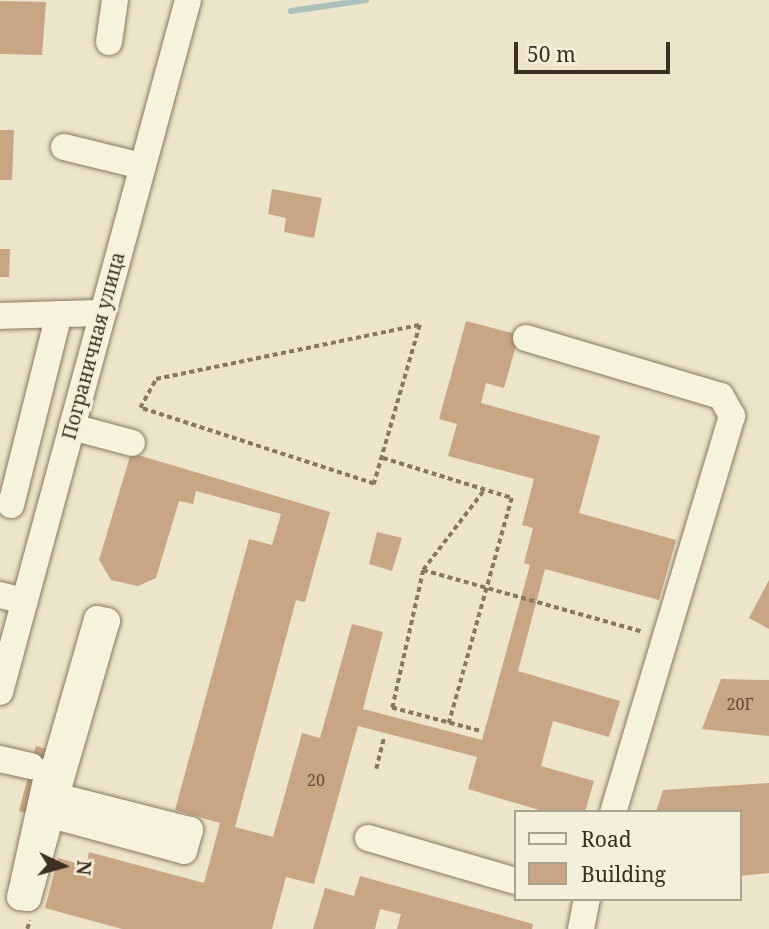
<!DOCTYPE html>
<meta charset="utf-8">
<style>
body{margin:0}
#map{position:relative;width:769px;height:929px;overflow:hidden;background:#ece5ca;font-family:"Noto Serif",serif}
div>[style]{position:absolute}
.stream>*{height:6px;margin:-3px;padding:0 3px;transform-origin:3px;border-radius:3px;background:#abc1bc}
.building>*{inset:0;background:#c8a583}
.path>*{height:3.5px;margin-top:-1.75px;transform-origin:0;background:repeating-linear-gradient(90deg,#887860 0 5px,transparent 0 8.5px)}
.roads{filter:drop-shadow(0 0 2px #887860) drop-shadow(0 0 2px #887860)}
.minor>*{height:26px;margin:-13px;padding:0 13px;transform-origin:13px;border-radius:13px;background:#f7f2de}
span{translate:-50% -50%;white-space:nowrap;text-align:center;line-height:1.15;-webkit-text-stroke:6px #f4efda;paint-order:stroke}
.number-label{font-size:16px;color:#5e4c3a}
.number-label span{-webkit-text-stroke-width:0}
.street-label{font-size:19px;color:#3a2f22}
.legend{position:absolute;left:514px;top:810px;width:228px;height:91px;box-sizing:border-box;background:#f4efda;border:2px solid #aaa290;margin:0;padding:9px 12px;list-style:none;font-size:21px;color:#3a2f22}
.legend li{display:flex;align-items:center;gap:14px;height:35px}
.legend b{width:35px;border:2px solid #aaa290}
.north{position:absolute;left:28px;top:831px;width:70px;height:70px;-webkit-text-stroke:5px #f4efda;paint-order:stroke;rotate:95deg;font-size:19px;font-weight:700;line-height:28px;text-align:center;color:#3a2f22}
.north::after{content:'';display:block;margin:auto;width:24px;height:32px;background:#3a2f22;clip-path:polygon(50% 0,100% 100%,50% 72%,0 100%)}
.scale{position:absolute;left:514px;top:42px;width:156px;height:32px;box-sizing:border-box;border:4px solid #3a2f22;border-top:0;padding-left:9px;font-size:21px;line-height:24px;white-space:nowrap;color:#3a2f22;-webkit-text-stroke:5px #f4efda;paint-order:stroke}
</style>
<div id="map">
<div class="stream">
<div style="left:291px;top:11px;width:76px;rotate:-8.3deg"></div>
</div>
<div class="building">
<div style="clip-path:polygon(0 1px,46px 2px,42px 55px,0 54px)"></div>
<div style="clip-path:polygon(0 130px,14px 130px,12px 180px,0 180px)"></div>
<div style="clip-path:polygon(272px 189px,322px 198px,314px 238px,284px 232px,286px 218px,268px 214px)"></div>
<div style="clip-path:polygon(0 249px,10px 249px,9px 277px,0 277px)"></div>
<div style="clip-path:polygon(466px 321px,519px 335px,504px 388px,486px 383px,481px 403px,600px 436px,579px 513px,676px 540px,659px 600px,545px 569px,518px 671px,620px 701px,609px 737px,553px 721px,541px 766px,594px 781px,585px 812px,546px 812px,468px 789px,477px 757px,358px 726px,314px 884px,286px 877px,272px 929px,122px 929px,45px 908px,58px 858px,86px 866px,89px 852px,204px 883px,220px 823px,175px 810px,249px 539px,272px 545px,281px 514px,196px 491px,193px 504px,179px 501px,156px 578px,138px 586px,111px 580px,99px 560px,131px 453px,330px 512px,305px 602px,296px 600px,235px 827px,273px 837px,302px 733px,320px 738px,352px 624px,383px 632px,363px 709px,482px 740px,530px 565px,524px 563px,533px 528px,522px 525px,534px 479px,448px 456px,457px 424px,439px 419px)"></div>
<div style="clip-path:polygon(377px 532px,402px 538px,392px 571px,369px 564px)"></div>
<div style="clip-path:polygon(769px 580px,769px 629px,749px 618px)"></div>
<div style="clip-path:polygon(721px 679px,769px 680px,769px 736px,702px 729px)"></div>
<div style="clip-path:polygon(36px 746px,53px 751px,36px 816px,19px 811px)"></div>
<div style="clip-path:polygon(769px 783px,769px 873px,739px 876px,739px 812px,656px 812px,663px 790px)"></div>
<div style="clip-path:polygon(360px 876px,533px 924px,532px 929px,397px 929px,401px 914px,380px 909px,375px 929px,313px 929px,325px 888px,354px 896px)"></div>
</div>
<div class="path">
<div style="left:420px;top:325px;width:166px;rotate:106.1deg"></div>
<div style="left:374px;top:484px;width:246px;rotate:-162deg"></div>
<div style="left:140px;top:408px;width:33px;rotate:-61deg"></div>
<div style="left:156px;top:379px;width:269px;rotate:-11.6deg"></div>
<div style="left:383px;top:458px;width:135px;rotate:17.2deg"></div>
<div style="left:512px;top:498px;width:234px;rotate:105.6deg"></div>
<div style="left:423px;top:570px;width:229px;rotate:15.7deg"></div>
<div style="left:479px;top:731px;width:90px;rotate:-165.2deg"></div>
<div style="left:392px;top:708px;width:141px;rotate:-77.3deg"></div>
<div style="left:423px;top:570px;width:102px;rotate:-52.6deg"></div>
<div style="left:376px;top:769px;width:32px;rotate:-76deg"></div>
<div style="left:27px;top:929px;width:9px;rotate:-72deg"></div>
</div>
<div class="roads">
<div class="minor">
<div style="left:109px;top:42px;width:42px;rotate:-81.9deg"></div>
<div style="left:64px;top:147px;width:80px;rotate:13.7deg"></div>
<div style="left:0;top:316px;width:103px;rotate:-1.7deg"></div>
<div style="left:526px;top:338px;width:203px;rotate:16.6deg"></div>
<div style="left:721px;top:396px;width:23px;rotate:61deg"></div>
<div style="left:732px;top:416px;width:413px;rotate:106.7deg"></div>
<div style="left:72px;top:427px;width:62px;rotate:14.9deg"></div>
<div style="left:11px;top:505px;width:197px;rotate:-75.9deg"></div>
<div style="left:0;top:595px;width:25px;rotate:14deg"></div>
<div style="left:0;top:692px;width:717px;rotate:-74.8deg"></div>
<div style="left:0;top:759px;width:32px;rotate:13deg"></div>
<div style="left:48px;top:771px;width:129px;rotate:102.5deg"></div>
<div style="left:20px;top:897px;width:8px;rotate:7deg"></div>
<div style="left:28px;top:898px;width:86px;rotate:-74.5deg"></div>
<div style="left:51px;top:815px;width:138px;rotate:15.1deg"></div>
<div style="left:184px;top:851px;width:22px;rotate:-74deg"></div>
<div style="left:190px;top:830px;width:138px;rotate:-165.8deg"></div>
<div style="left:56px;top:796px;width:182px;rotate:-73.8deg"></div>
<div style="left:107px;top:621px;width:10px;rotate:-169deg"></div>
<div style="left:97px;top:619px;width:159px;rotate:106deg"></div>
<div style="left:368px;top:838px;width:153px;rotate:16.3deg"></div>
<div style="left:581px;top:929px;width:31px;rotate:-79deg"></div>
</div>
</div>
<div class="number-label">
<span style="left:740px;top:704px">20Г</span>
<span style="left:316px;top:780px">20</span>
</div>
<div class="street-label">
<span style="left:94px;top:346px;rotate:-75deg">Пограничная улица</span>
</div>
<ul class="legend">
<li><b style="height:9px;background:#f7f2de"></b>Road</li>
<li><b style="height:19px;background:#c8a583"></b>Building</li>
</ul>
<div class="north">N</div>
<div class="scale">50 m</div>
</div>
